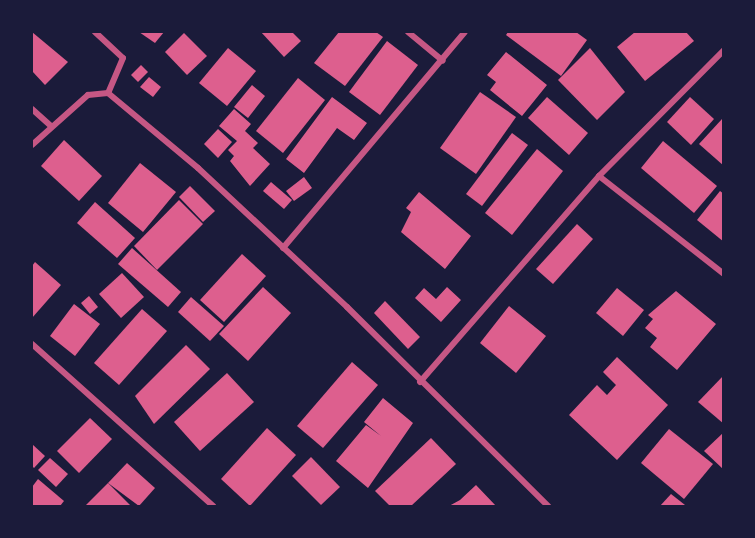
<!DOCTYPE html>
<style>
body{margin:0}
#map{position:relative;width:755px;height:538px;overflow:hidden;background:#1b1b3a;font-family:"Work Sans",sans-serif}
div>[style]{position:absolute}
.building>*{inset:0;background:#dd5f8e}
.minor>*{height:6px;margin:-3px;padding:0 3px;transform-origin:3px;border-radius:3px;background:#c65784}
span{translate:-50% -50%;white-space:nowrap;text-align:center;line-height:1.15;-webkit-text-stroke:4.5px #1b1b3a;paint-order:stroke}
.frame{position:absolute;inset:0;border:33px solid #1b1b3a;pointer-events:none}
</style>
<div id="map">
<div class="building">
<div style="clip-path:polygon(32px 32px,68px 62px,45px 85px,32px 71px)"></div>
<div style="clip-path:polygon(139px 32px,164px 32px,155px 43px)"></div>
<div style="clip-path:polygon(261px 32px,292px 32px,301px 41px,284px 57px)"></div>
<div style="clip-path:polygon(339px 32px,376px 32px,383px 37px,345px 86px,314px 63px)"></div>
<div style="clip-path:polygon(508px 32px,576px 32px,587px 40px,561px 76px,506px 35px)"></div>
<div style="clip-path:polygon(635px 32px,686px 32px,694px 41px,645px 81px,617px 47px)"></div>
<div style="clip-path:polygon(184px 33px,207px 56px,187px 75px,165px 52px)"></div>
<div style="clip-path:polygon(387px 41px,418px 65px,380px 115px,349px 92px)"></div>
<div style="clip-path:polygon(228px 48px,256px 71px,227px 106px,199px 83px)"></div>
<div style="clip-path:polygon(590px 48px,625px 92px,597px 120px,558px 80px)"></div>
<div style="clip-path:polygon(506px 52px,547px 85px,522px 116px,490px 90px,496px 82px,487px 75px)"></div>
<div style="clip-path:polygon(141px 65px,148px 72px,138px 82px,131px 75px)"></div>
<div style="clip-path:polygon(149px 77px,161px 87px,153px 97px,140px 87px)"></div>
<div style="clip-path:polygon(298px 78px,325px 100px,283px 153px,256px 131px)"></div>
<div style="clip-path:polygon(252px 85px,265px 96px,248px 118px,234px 107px)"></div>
<div style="clip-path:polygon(480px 92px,516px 117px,476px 174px,440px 148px)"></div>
<div style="clip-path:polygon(332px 97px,367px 123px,354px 140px,337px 128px,304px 173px,286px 159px)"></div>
<div style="clip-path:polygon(547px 97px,588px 133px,569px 155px,528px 118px)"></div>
<div style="clip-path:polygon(690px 97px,714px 119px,691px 145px,667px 122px)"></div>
<div style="clip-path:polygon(234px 109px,251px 124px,245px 131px,258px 143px,253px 148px,270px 164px,250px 186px,230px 161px,234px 156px,228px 150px,237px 141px,219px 126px)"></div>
<div style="clip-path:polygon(722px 119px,724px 121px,724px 166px,699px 144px)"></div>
<div style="clip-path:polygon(218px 129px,232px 142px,218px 158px,204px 144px)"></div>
<div style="clip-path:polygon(512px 133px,528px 145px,482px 206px,466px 194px)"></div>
<div style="clip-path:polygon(64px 140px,102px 176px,79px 201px,41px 166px)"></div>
<div style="clip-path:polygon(663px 141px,717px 186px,694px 213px,641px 168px)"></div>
<div style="clip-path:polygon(537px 149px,563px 171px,512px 235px,485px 213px)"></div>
<div style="clip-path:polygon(140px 163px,176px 192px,143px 232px,108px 203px)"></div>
<div style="clip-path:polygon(304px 177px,312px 188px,294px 201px,286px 191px)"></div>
<div style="clip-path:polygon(271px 182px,292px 200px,284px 209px,263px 191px)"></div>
<div style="clip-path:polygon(190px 186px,215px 211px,203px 222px,179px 197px)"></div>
<div style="clip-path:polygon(720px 191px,724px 194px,724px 242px,697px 220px)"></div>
<div style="clip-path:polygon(419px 192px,471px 236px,445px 269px,401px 232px,411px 212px,406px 208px)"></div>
<div style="clip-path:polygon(179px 200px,203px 224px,157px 270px,134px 246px)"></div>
<div style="clip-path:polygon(95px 202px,135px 238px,117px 258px,77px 223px)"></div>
<div style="clip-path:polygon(577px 224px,593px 239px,553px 284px,536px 269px)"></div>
<div style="clip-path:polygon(132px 248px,181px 292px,168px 307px,118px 264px)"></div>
<div style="clip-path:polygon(242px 254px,266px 276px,224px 322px,200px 300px)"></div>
<div style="clip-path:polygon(35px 262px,61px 285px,32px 318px,32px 266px)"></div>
<div style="clip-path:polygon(122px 273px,144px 297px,121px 318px,99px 294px)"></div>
<div style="clip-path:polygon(263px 287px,291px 313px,248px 361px,219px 334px)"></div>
<div style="clip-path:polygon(447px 287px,461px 300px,441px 322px,415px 298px,424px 288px,436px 299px)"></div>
<div style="clip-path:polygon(617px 288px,644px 310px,623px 336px,596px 313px)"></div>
<div style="clip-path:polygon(676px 291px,716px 324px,677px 370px,650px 347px,657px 338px,645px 328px,653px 319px,648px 315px)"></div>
<div style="clip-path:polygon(89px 296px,98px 307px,90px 314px,81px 303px)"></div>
<div style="clip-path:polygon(191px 297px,224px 326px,210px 341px,178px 312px)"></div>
<div style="clip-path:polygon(385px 301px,420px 337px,408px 349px,374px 313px)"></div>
<div style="clip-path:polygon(74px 304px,100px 324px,75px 356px,50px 336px)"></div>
<div style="clip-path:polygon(509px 306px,546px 336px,516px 373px,480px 343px)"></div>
<div style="clip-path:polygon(142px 309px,167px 331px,119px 385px,94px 363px)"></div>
<div style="clip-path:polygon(186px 345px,210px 369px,154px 424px,135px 396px)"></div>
<div style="clip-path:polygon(617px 357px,668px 405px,617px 460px,569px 415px,597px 385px,607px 395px,616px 385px,603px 372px)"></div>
<div style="clip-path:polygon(352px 362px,378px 385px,323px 448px,297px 426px)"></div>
<div style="clip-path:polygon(227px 373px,254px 402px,200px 451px,174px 422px)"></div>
<div style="clip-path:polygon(724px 375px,724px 424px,698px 402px)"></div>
<div style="clip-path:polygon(383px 398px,413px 423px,368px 488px,336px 461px,366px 425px,381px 436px,364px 422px)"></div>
<div style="clip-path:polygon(90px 418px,112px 439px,79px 473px,57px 451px)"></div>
<div style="clip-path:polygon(267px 428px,296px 455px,250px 506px,221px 479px)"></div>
<div style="clip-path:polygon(669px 429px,713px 464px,684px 499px,641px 463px)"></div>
<div style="clip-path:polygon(724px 432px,724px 470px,704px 451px)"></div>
<div style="clip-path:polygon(431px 438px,456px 464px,411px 506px,390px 506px,375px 491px)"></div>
<div style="clip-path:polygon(32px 444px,45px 456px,34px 468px,32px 466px)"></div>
<div style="clip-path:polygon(311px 457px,340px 487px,321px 505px,292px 476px)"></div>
<div style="clip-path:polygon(50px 458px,68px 474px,56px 487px,38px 470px)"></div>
<div style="clip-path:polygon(127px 463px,155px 488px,139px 506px,108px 483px)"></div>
<div style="clip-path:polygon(38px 479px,64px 501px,60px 506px,32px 506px,32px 487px)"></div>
<div style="clip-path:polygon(108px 483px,131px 506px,85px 506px)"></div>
<div style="clip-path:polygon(476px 485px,496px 506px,449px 506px,460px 500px)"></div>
<div style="clip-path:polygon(671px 494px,685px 505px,683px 506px,660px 506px)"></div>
</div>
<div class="minor">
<div style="left:95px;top:32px;width:38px;rotate:43deg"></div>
<div style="left:123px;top:58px;width:38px;rotate:113deg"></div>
<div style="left:408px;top:32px;width:45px;rotate:39.6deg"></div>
<div style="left:32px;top:109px;width:24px;rotate:42deg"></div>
<div style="left:32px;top:145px;width:75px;rotate:-41.8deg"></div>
<div style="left:88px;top:95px;width:20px;rotate:-6deg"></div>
<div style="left:108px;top:93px;width:117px;rotate:39.8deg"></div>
<div style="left:198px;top:168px;width:204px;rotate:43deg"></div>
<div style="left:347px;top:307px;width:283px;rotate:44.7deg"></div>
<div style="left:599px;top:176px;width:159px;rotate:38.1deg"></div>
<div style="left:283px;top:248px;width:282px;rotate:-49.9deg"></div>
<div style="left:32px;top:344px;width:243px;rotate:41.8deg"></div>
<div style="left:420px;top:382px;width:273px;rotate:-49deg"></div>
<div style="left:599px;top:176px;width:177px;rotate:-45.2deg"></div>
</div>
<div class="frame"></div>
</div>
